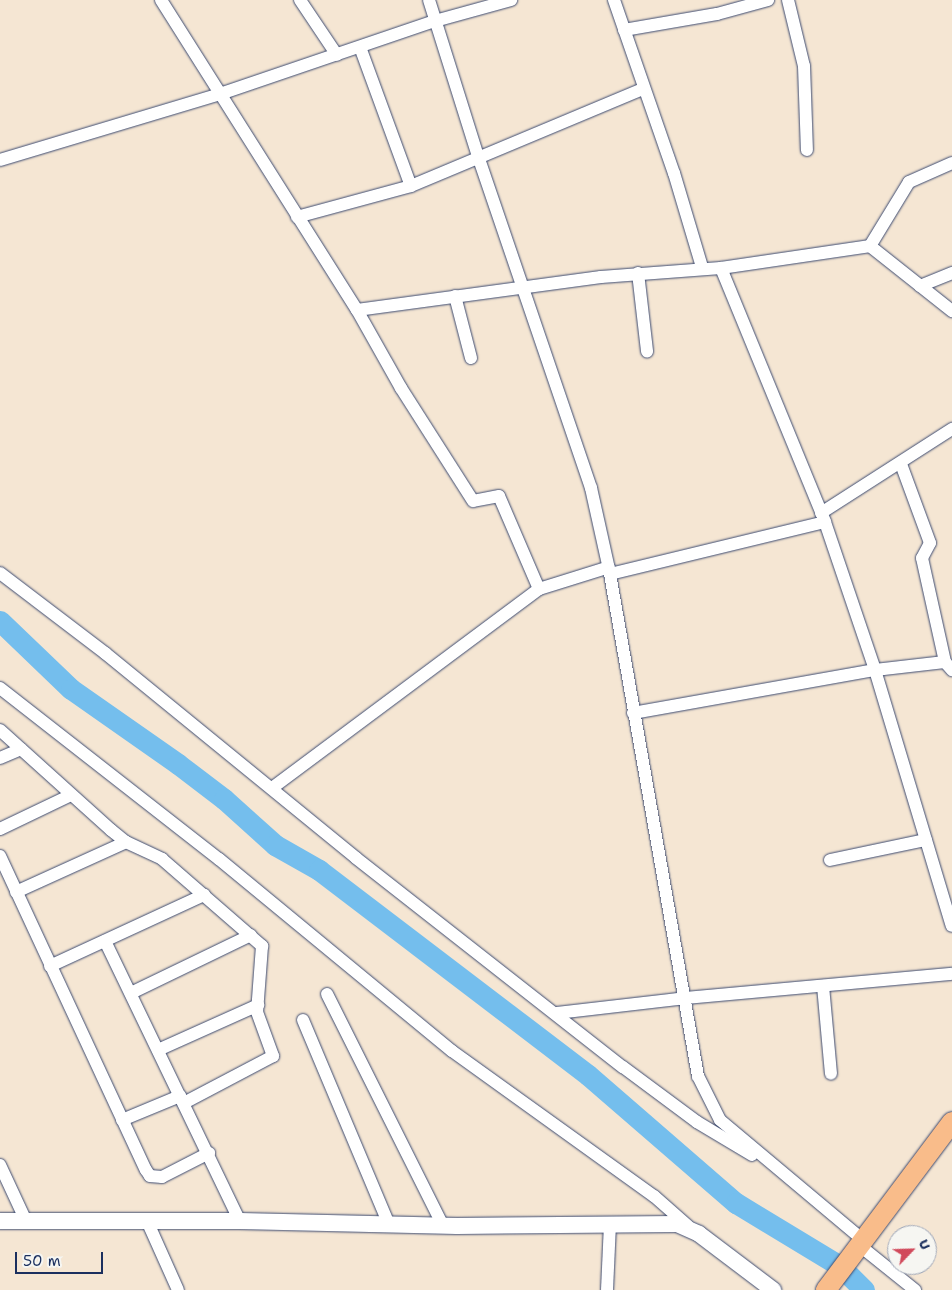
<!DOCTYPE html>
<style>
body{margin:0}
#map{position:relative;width:952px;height:1290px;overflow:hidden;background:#f5e6d3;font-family:"Shantell Sans",sans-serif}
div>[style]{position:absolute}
.river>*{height:21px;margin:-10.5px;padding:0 10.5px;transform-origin:10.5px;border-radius:10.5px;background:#74beed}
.roads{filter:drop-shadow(0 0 1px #3c4a70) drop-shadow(0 0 1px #3c4a70)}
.minor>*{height:12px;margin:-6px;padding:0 6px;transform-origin:6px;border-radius:6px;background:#fff}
.tertiary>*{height:16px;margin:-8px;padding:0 8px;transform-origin:8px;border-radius:8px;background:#fff}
.primary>*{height:20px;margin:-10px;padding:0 10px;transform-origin:10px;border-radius:10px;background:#f9bc8a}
span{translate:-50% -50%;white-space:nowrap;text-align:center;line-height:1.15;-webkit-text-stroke:4px #f6f6f2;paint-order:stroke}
.north{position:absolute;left:887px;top:1225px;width:50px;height:50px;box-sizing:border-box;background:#f6f6f2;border:1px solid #9ea6b7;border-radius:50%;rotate:66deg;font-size:14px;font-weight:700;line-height:20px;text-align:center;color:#1b2f5e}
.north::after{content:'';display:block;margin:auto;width:18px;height:22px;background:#d1495b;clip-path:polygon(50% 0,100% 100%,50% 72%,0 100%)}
.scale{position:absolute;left:15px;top:1252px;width:88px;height:22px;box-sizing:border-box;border:2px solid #1b2f5e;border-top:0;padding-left:6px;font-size:15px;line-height:18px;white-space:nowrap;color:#1b2f5e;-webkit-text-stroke:4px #f6f6f2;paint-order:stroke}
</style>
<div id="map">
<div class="river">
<div style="left:0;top:621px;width:98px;rotate:43.8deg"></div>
<div style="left:71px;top:689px;width:131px;rotate:35deg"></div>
<div style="left:178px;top:764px;width:58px;rotate:37.3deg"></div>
<div style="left:224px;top:799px;width:69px;rotate:42deg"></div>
<div style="left:275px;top:845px;width:51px;rotate:29.6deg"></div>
<div style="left:319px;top:870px;width:338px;rotate:37.3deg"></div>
<div style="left:588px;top:1075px;width:196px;rotate:40.9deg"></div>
<div style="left:736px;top:1203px;width:122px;rotate:31.2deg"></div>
<div style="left:840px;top:1266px;width:34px;rotate:45deg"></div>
</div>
<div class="roads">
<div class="minor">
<div style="left:161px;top:0;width:367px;rotate:57.7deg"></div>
<div style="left:357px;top:310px;width:246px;rotate:-7.7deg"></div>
<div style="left:601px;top:277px;width:120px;rotate:-4.3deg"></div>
<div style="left:721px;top:268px;width:151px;rotate:-8.4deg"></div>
<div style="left:870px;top:246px;width:105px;rotate:38.4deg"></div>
<div style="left:300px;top:0;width:66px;rotate:56.1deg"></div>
<div style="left:429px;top:0;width:164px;rotate:72.6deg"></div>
<div style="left:478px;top:156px;width:351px;rotate:71.2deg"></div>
<div style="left:591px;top:488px;width:88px;rotate:77.5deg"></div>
<div style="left:610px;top:574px;width:510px;rotate:80.06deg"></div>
<div style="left:698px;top:1076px;width:49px;rotate:63.4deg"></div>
<div style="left:720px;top:1120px;width:185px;rotate:40deg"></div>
<div style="left:614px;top:0;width:183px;rotate:70.9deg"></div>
<div style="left:674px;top:173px;width:98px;rotate:73.4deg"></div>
<div style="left:788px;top:0;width:68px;rotate:76.4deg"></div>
<div style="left:804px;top:66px;width:84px;rotate:88deg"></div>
<div style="left:624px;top:30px;width:94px;rotate:-9.8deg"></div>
<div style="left:717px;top:14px;width:53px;rotate:-15.4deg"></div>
<div style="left:360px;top:47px;width:148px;rotate:69.9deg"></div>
<div style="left:0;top:160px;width:230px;rotate:-16.7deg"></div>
<div style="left:220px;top:94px;width:227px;rotate:-18.8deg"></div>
<div style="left:435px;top:21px;width:79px;rotate:-15.4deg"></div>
<div style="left:297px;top:217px;width:118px;rotate:-15.2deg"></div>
<div style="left:411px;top:186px;width:251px;rotate:-22.7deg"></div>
<div style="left:870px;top:246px;width:75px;rotate:-58.6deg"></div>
<div style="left:909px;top:182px;width:47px;rotate:-23.8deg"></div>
<div style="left:721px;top:268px;width:274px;rotate:67.7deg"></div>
<div style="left:825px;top:522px;width:156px;rotate:71.3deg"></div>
<div style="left:875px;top:670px;width:267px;rotate:73.3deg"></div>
<div style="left:638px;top:273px;width:79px;rotate:83.4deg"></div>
<div style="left:920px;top:286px;width:35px;rotate:-22deg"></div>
<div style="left:455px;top:296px;width:64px;rotate:75.5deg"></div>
<div style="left:901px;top:464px;width:84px;rotate:69.8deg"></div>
<div style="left:930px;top:543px;width:17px;rotate:118deg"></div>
<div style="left:922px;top:558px;width:107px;rotate:77.5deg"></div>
<div style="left:821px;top:513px;width:156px;rotate:-32.7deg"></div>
<div style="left:0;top:573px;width:132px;rotate:37.3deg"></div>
<div style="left:105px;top:653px;width:324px;rotate:39.2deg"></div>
<div style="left:356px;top:858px;width:339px;rotate:38.1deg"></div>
<div style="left:623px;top:1067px;width:92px;rotate:36.6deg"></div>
<div style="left:697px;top:1122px;width:64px;rotate:31deg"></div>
<div style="left:610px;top:574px;width:221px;rotate:-13.6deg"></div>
<div style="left:539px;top:589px;width:73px;rotate:-17.4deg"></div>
<div style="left:0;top:688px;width:278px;rotate:38deg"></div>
<div style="left:219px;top:859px;width:302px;rotate:39.5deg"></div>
<div style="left:452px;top:1051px;width:249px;rotate:35.7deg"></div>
<div style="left:654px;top:1196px;width:45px;rotate:41.4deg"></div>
<div style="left:633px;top:713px;width:246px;rotate:-10.1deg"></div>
<div style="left:875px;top:670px;width:70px;rotate:-6.5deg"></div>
<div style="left:945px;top:662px;width:11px;rotate:49deg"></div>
<div style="left:0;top:730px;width:149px;rotate:42deg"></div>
<div style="left:111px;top:830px;width:19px;rotate:39deg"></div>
<div style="left:126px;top:842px;width:40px;rotate:25deg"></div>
<div style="left:162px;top:859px;width:133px;rotate:41deg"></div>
<div style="left:262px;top:946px;width:66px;rotate:94.3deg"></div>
<div style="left:257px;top:1012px;width:47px;rotate:70deg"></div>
<div style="left:273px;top:1056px;width:101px;rotate:152.2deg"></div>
<div style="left:0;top:758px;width:23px;rotate:-23deg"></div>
<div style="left:272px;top:788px;width:333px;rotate:-36.7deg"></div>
<div style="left:539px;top:589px;width:101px;rotate:-113.3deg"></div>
<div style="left:499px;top:496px;width:26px;rotate:169deg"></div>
<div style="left:473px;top:501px;width:134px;rotate:-122.5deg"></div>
<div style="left:401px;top:388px;width:90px;rotate:-119.4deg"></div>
<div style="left:0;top:829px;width:79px;rotate:-25.6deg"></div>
<div style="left:0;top:856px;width:346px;rotate:65.1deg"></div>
<div style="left:146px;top:1170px;width:7px;rotate:56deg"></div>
<div style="left:150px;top:1176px;width:12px;rotate:5deg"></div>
<div style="left:162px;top:1177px;width:53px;rotate:-27.1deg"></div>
<div style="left:830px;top:860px;width:98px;rotate:-11.8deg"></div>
<div style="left:16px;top:892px;width:121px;rotate:-24.4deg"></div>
<div style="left:105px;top:941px;width:311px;rotate:64.3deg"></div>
<div style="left:50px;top:966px;width:170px;rotate:-24.8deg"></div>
<div style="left:823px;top:986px;width:88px;rotate:84.8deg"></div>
<div style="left:131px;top:993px;width:133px;rotate:-25.8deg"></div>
<div style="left:327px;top:994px;width:259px;rotate:63.4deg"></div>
<div style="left:557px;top:1013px;width:130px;rotate:-6.6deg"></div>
<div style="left:686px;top:998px;width:267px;rotate:-5.2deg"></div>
<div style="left:303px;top:1020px;width:222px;rotate:67.2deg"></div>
<div style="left:158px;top:1050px;width:110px;rotate:-24.2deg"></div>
<div style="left:122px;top:1120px;width:63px;rotate:-22.5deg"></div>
<div style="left:0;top:1165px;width:62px;rotate:65.1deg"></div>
<div style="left:148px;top:1223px;width:73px;rotate:65.9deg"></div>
<div style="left:859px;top:1245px;width:72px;rotate:38.8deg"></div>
<div style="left:607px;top:1290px;width:65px;rotate:-87.4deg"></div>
</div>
<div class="tertiary">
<div style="left:0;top:1221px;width:240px"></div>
<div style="left:240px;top:1221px;width:217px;rotate:1.3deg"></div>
<div style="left:457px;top:1226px;width:220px;rotate:-0.5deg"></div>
<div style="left:677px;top:1224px;width:24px;rotate:24deg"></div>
<div style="left:699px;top:1234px;width:93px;rotate:37.1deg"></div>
</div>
<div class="primary">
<div style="left:826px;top:1290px;width:210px;rotate:-53.1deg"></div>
</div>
</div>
<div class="north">U</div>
<div class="scale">50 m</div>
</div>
